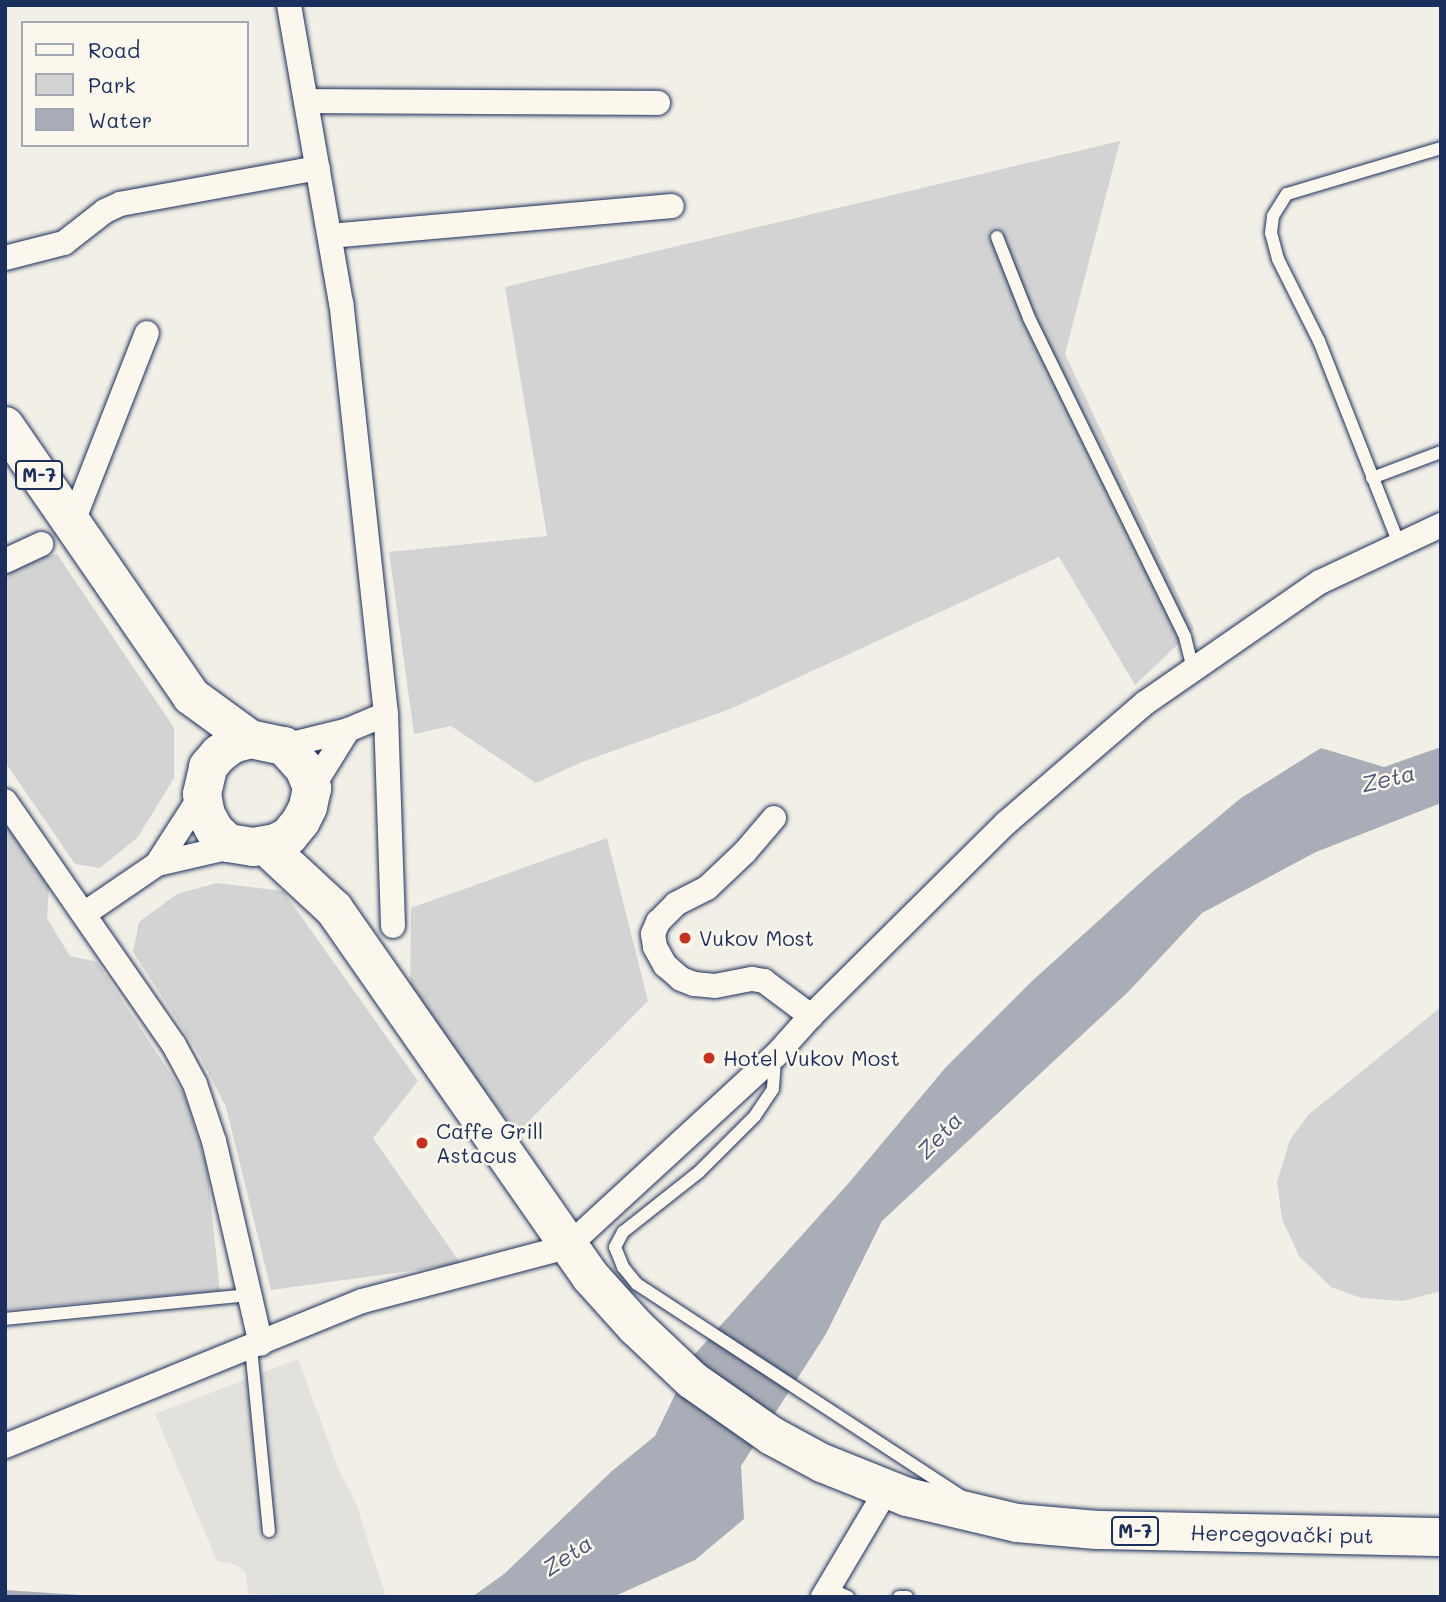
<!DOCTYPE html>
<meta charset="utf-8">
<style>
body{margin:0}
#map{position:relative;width:1446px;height:1602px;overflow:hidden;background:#f2efe6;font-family:Mali,sans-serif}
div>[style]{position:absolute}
.built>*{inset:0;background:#e2e1dc}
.green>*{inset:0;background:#d2d3d2}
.water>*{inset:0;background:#a9adb7}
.roads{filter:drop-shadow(0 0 2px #1b2f5e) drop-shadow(0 0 2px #1b2f5e)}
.service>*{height:12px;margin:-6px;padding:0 6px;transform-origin:6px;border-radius:6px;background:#fbf7ec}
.minor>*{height:24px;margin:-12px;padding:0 12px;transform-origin:12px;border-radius:12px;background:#fbf7ec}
.primary>*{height:38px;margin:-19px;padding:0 19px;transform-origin:19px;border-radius:19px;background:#fbf7ec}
.dots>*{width:19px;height:19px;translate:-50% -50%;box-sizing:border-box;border:4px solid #fbf7ec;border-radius:50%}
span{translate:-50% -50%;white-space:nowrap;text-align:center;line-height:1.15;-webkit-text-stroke:5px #fbf7ec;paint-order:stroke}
.shield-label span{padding:2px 5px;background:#fbf7ec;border:2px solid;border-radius:5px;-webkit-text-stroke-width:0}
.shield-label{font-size:19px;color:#1b2f5e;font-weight:700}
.poi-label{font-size:21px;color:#1b2f5e}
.left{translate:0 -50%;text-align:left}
.street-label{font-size:21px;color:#1b2f5e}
.water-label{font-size:23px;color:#465579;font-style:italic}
.frame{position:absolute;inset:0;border:7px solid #1b2f5e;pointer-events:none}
.legend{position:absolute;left:21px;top:21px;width:228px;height:126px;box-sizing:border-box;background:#fbf7ec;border:2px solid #a1a7b3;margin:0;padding:9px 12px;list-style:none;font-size:21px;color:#1b2f5e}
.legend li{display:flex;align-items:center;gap:14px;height:35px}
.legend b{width:35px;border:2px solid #a1a7b3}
</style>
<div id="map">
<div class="built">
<div style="clip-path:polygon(298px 1359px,338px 1468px,356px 1503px,386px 1597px,248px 1594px,246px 1573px,237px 1565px,217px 1561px,155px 1414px)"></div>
</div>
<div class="green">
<div style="clip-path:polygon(1120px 141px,1065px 354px,1194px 629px,1135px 685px,1059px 557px,730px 709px,582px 762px,536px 783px,451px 726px,414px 734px,389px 552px,547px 536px,505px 287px)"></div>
<div style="clip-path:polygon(57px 554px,174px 728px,174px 778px,138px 837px,100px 868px,75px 864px,5px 762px,5px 573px,14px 562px)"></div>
<div style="clip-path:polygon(5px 824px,49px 887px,47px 918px,70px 956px,97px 962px,185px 1096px,207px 1167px,220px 1291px,5px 1310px)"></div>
<div style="clip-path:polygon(607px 838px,648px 1001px,517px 1133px,410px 993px,411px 908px)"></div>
<div style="clip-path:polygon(217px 883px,283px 891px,418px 1081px,373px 1138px,461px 1264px,271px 1290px,226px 1107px,196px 1049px,133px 952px,139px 922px,177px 894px)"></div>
<div style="clip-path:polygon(1441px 1007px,1441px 1291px,1403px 1301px,1361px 1298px,1331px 1287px,1299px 1256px,1282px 1219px,1277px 1182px,1290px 1140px,1308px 1115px)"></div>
</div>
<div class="water">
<div style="clip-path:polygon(1441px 747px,1441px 803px,1316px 852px,1202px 913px,1128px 992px,882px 1221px,826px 1334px,741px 1466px,744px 1519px,695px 1560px,613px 1597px,472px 1597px,504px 1574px,612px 1471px,655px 1436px,694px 1355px,847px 1185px,946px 1067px,1031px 982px,1151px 873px,1241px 798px,1321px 748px,1384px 767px)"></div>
<div style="clip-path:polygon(5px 1590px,80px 1595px,102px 1597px,5px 1597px)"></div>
</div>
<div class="roads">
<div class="service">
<div style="left:997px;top:237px;width:87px;rotate:68.4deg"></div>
<div style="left:1029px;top:318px;width:355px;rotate:63.9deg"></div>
<div style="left:1185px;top:637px;width:33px;rotate:76deg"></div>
<div style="left:1372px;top:478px;width:74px;rotate:-20.6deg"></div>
<div style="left:1399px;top:544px;width:218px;rotate:-111.5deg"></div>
<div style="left:1319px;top:341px;width:92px;rotate:-116.6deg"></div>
<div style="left:1278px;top:259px;width:27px;rotate:-105deg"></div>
<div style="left:1271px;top:233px;width:17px;rotate:-83deg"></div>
<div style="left:1273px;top:216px;width:26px;rotate:-58deg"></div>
<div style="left:1287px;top:194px;width:161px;rotate:-16.6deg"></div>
<div style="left:775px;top:1059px;width:30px;rotate:94deg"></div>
<div style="left:773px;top:1089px;width:32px;rotate:124deg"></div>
<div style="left:755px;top:1116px;width:79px;rotate:135deg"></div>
<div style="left:699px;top:1172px;width:97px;rotate:141.7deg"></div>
<div style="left:623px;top:1232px;width:17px;rotate:118deg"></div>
<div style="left:615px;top:1247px;width:22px;rotate:68deg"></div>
<div style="left:623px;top:1267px;width:22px;rotate:51deg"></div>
<div style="left:637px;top:1284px;width:387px;rotate:33.2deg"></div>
<div style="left:5px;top:1319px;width:247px;rotate:-5.6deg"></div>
<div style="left:251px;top:1348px;width:184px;rotate:84.4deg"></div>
<div style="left:828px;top:1588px;width:22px;rotate:24deg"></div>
<div style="left:899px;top:1597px;width:8px"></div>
</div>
<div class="minor">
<div style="left:306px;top:101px;width:352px;rotate:0.3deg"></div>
<div style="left:330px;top:236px;width:343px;rotate:-5deg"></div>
<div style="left:5px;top:258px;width:61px;rotate:-14.3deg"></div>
<div style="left:64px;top:243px;width:52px;rotate:-38deg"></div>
<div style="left:105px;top:211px;width:17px;rotate:-25deg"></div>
<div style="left:120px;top:204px;width:201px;rotate:-10.3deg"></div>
<div style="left:72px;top:524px;width:205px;rotate:-68.6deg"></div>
<div style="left:5px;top:561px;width:40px;rotate:-25deg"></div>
<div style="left:386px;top:714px;width:212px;rotate:88.1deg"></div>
<div style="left:284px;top:746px;width:66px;rotate:-14deg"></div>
<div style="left:348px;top:730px;width:41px;rotate:-22.8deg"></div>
<div style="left:386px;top:714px;width:413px;rotate:-96.2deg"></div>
<div style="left:341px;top:303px;width:303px;rotate:-99.9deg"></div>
<div style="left:312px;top:788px;width:68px;rotate:-58.2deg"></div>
<div style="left:5px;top:801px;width:297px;rotate:55.3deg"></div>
<div style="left:174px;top:1045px;width:44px;rotate:61.7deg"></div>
<div style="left:195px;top:1084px;width:60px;rotate:71.6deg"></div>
<div style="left:214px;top:1141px;width:208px;rotate:77deg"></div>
<div style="left:774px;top:818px;width:45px;rotate:130.5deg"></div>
<div style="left:745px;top:852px;width:52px;rotate:136.5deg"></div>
<div style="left:707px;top:888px;width:35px;rotate:153deg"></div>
<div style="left:676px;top:904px;width:25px;rotate:135deg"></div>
<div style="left:658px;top:922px;width:13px;rotate:113deg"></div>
<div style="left:653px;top:934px;width:13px;rotate:81deg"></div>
<div style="left:655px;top:947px;width:21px;rotate:61deg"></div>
<div style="left:665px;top:965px;width:21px;rotate:41deg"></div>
<div style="left:681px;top:979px;width:14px;rotate:21deg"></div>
<div style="left:694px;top:984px;width:21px;rotate:5deg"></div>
<div style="left:715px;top:986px;width:38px;rotate:-11deg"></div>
<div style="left:752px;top:979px;width:12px;rotate:9deg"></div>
<div style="left:764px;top:981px;width:59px;rotate:36.7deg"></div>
<div style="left:157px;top:864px;width:83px;rotate:-57.3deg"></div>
<div style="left:84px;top:914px;width:88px;rotate:-34.4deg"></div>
<div style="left:157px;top:864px;width:80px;rotate:-13deg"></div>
<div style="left:5px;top:1446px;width:385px;rotate:-22.1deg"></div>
<div style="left:362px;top:1301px;width:212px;rotate:-14.8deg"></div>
<div style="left:567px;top:1247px;width:284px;rotate:-42.6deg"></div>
<div style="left:776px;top:1055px;width:52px;rotate:-48.1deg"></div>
<div style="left:811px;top:1016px;width:274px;rotate:-44.7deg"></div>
<div style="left:1006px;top:823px;width:184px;rotate:-40.8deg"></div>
<div style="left:1145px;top:703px;width:213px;rotate:-34.7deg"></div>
<div style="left:1320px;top:582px;width:134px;rotate:-25.2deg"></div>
<div style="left:823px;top:1597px;width:126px;rotate:-59.3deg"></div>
</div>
<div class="primary">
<div style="left:5px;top:426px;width:328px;rotate:55.4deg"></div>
<div style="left:191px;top:696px;width:73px;rotate:36.1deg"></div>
<div style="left:250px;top:739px;width:35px;rotate:12deg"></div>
<div style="left:284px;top:746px;width:30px;rotate:48deg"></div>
<div style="left:304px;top:768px;width:22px;rotate:68deg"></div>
<div style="left:312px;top:788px;width:19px;rotate:102deg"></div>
<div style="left:308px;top:807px;width:16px;rotate:117deg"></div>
<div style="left:301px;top:821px;width:19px;rotate:129deg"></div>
<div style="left:289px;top:836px;width:15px;rotate:152deg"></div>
<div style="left:276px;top:843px;width:23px;rotate:170deg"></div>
<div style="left:253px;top:847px;width:25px;rotate:-171deg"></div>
<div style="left:228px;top:843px;width:18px;rotate:-137deg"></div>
<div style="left:215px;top:831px;width:18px;rotate:-119deg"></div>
<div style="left:206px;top:815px;width:21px;rotate:-101deg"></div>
<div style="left:202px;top:794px;width:28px;rotate:-77deg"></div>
<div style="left:208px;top:767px;width:17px;rotate:-50deg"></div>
<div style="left:219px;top:754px;width:17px;rotate:-36deg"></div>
<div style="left:233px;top:744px;width:18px;rotate:-16deg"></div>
<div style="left:266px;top:846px;width:93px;rotate:42.8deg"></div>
<div style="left:334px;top:909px;width:447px;rotate:55.1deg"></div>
<div style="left:590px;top:1276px;width:69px;rotate:48deg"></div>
<div style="left:636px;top:1327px;width:77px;rotate:43.4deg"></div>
<div style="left:692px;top:1380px;width:98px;rotate:35deg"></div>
<div style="left:772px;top:1436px;width:57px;rotate:28.4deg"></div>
<div style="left:822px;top:1463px;width:92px;rotate:21.8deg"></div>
<div style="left:907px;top:1497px;width:113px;rotate:13.3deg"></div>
<div style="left:1017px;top:1523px;width:80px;rotate:5deg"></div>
<div style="left:1097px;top:1530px;width:344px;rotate:1.2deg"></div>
</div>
</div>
<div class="dots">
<div style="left:685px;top:938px;background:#c8321e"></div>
<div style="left:709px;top:1058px;background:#c8321e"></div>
<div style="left:422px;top:1143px;background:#c8321e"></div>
</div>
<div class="shield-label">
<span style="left:39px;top:475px">M-7</span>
<span style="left:1135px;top:1531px">M-7</span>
</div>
<div class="poi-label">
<span class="left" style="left:699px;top:938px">Vukov Most</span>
<span class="left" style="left:723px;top:1058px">Hotel Vukov Most</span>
<span class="left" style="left:436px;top:1143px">Caffe Grill<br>Astacus</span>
</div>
<div class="street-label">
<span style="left:1282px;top:1534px;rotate:1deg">Hercegovački put</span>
</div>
<div class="water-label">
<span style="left:1388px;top:778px;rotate:-14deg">Zeta</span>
<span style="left:939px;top:1135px;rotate:-47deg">Zeta</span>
<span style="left:567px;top:1555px;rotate:-34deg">Zeta</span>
</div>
<div class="frame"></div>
<ul class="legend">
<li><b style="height:9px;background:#fbf7ec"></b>Road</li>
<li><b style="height:19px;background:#d2d3d2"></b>Park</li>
<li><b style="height:19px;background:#a9adb7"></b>Water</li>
</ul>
</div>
